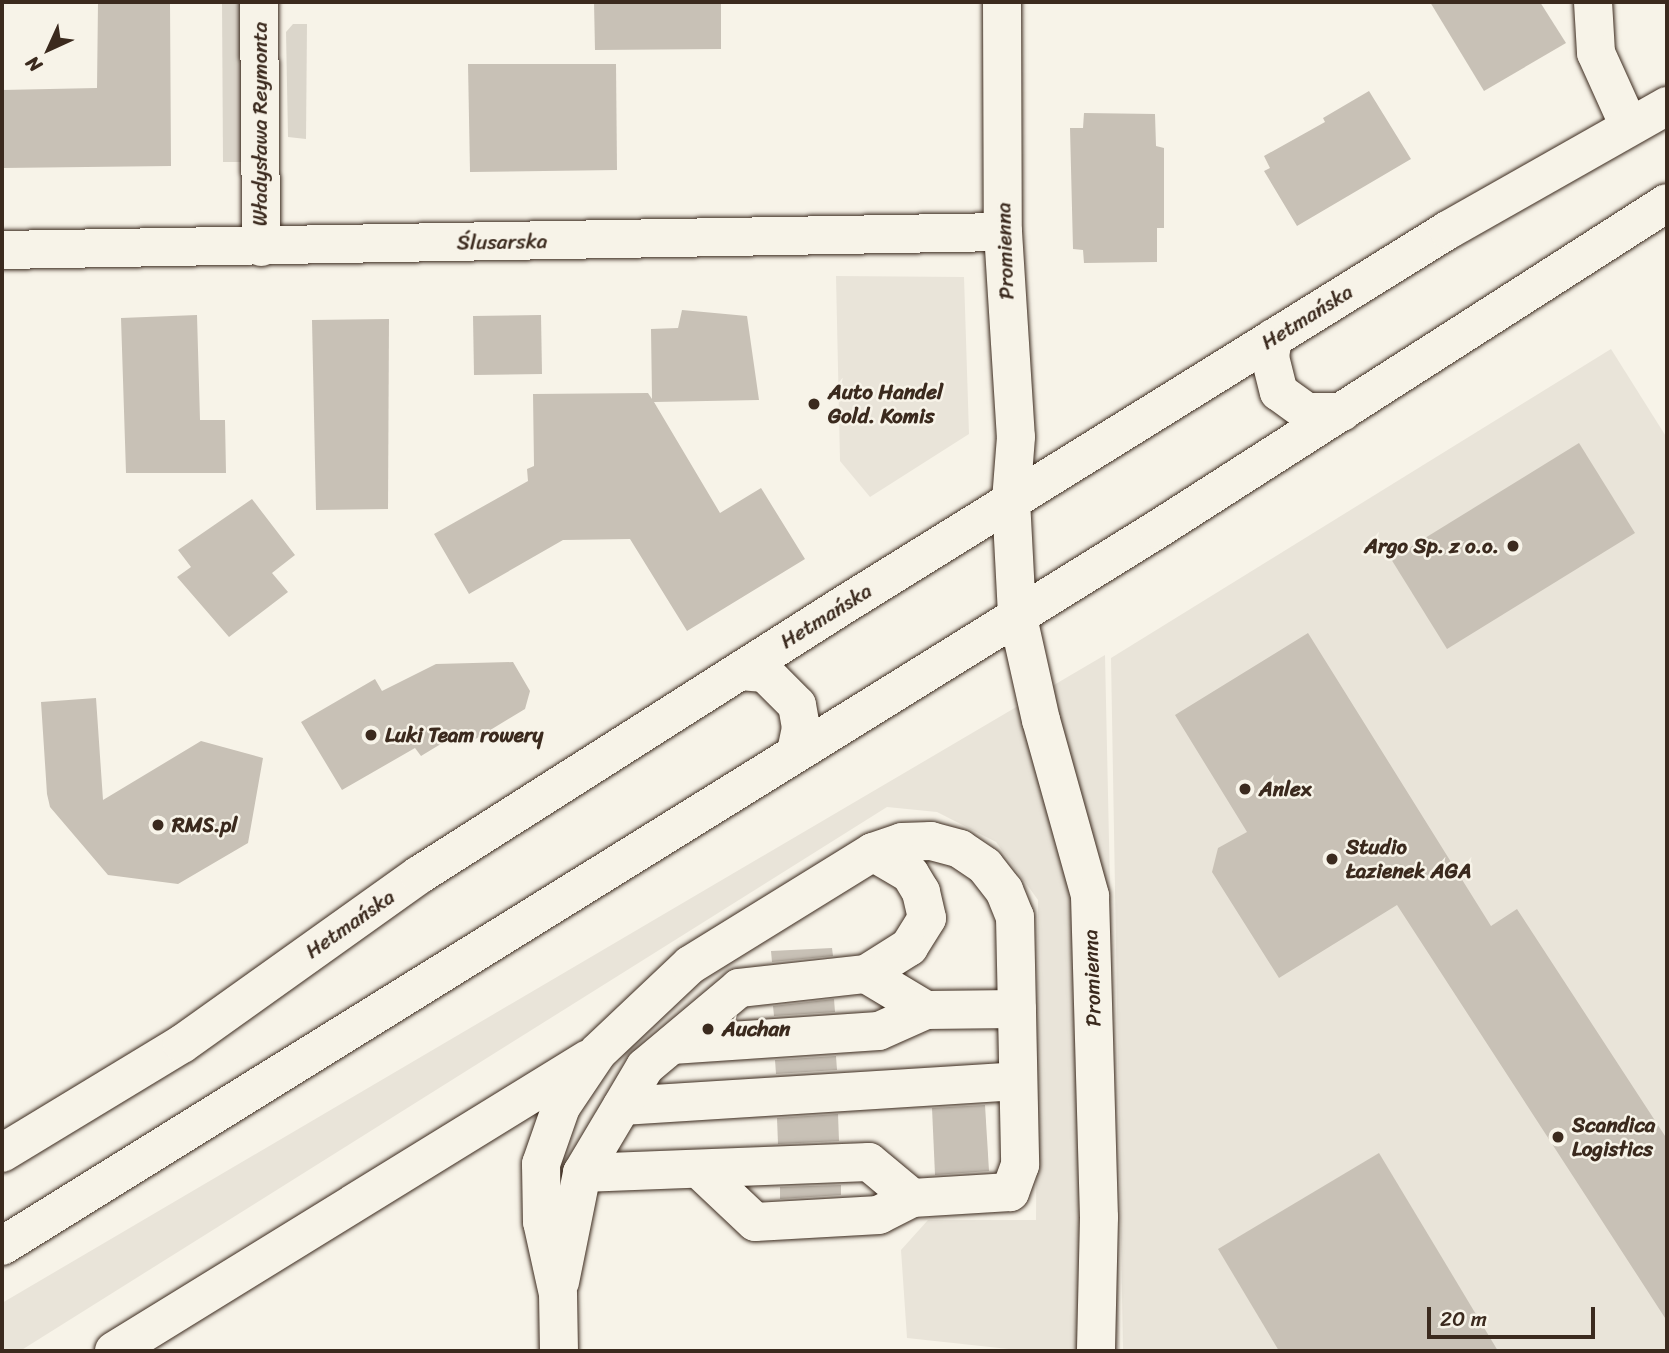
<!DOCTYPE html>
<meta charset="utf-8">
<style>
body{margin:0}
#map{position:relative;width:1669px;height:1353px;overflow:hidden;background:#f7f3e8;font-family:Sriracha,sans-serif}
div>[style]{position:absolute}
.built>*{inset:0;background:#e9e4d9}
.green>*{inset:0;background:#dbd6cb}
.building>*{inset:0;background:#c8c1b6}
.roads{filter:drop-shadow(0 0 2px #3b2a1e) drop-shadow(0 0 2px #3b2a1e)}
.minor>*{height:38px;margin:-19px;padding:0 19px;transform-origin:19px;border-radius:19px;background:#f7f3e8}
.major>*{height:38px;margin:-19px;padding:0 19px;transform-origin:19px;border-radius:19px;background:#f7f3e8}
.dots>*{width:19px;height:19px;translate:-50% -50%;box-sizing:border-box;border:4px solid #f7f3e8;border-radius:50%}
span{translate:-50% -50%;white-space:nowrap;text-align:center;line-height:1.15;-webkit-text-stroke:5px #f7f3e8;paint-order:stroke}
.street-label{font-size:21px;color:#3b2a1e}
.poi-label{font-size:21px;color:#3b2a1e;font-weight:700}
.left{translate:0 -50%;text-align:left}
.right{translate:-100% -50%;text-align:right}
.frame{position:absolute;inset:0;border:4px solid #3b2a1e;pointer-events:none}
.north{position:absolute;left:14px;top:14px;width:70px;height:70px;-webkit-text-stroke:5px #f7f3e8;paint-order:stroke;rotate:225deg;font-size:19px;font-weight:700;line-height:28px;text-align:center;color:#3b2a1e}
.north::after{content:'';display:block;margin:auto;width:24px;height:32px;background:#3b2a1e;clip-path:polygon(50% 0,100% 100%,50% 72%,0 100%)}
.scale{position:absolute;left:1427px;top:1307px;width:168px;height:32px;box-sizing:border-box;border:4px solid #3b2a1e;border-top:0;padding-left:9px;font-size:21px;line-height:24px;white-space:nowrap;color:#3b2a1e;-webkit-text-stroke:5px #f7f3e8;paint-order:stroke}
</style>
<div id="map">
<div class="built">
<div style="clip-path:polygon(836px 276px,964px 277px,969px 434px,870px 497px,840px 461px)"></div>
<div style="clip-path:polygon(1611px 349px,1667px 438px,1667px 1351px,1123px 1351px,1111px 658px)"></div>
<div style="clip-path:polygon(1105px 655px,1120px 1351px,1027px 1351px,907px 1338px,901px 1250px,928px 1220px,1036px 1220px,1038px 900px,996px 842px,937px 812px,887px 807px,20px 1351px,2px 1351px,2px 1303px)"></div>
</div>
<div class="green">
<div style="clip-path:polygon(222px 2px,242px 2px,244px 162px,223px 162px)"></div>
<div style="clip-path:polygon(293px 24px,307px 24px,306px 139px,288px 137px,286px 32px)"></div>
</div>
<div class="building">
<div style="clip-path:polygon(98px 2px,170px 2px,171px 166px,2px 168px,2px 90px,97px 88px)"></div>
<div style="clip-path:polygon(594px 2px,721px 2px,721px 49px,595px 50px)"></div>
<div style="clip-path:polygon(1430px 2px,1540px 2px,1566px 43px,1484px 91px)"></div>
<div style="clip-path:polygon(468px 64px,616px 64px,617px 170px,470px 172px)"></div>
<div style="clip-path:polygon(1369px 91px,1411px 159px,1297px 226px,1264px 171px,1270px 168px,1264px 156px,1325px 122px,1323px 118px)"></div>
<div style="clip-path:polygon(1084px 113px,1155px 114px,1156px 146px,1164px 148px,1164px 228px,1157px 228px,1157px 262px,1084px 263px,1083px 250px,1073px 249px,1070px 128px,1083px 128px)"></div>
<div style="clip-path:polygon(682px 310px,747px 316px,759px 400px,654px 402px,720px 513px,761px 488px,805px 559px,687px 631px,630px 539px,563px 540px,469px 594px,434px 534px,528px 481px,527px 469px,534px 466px,533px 394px,648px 393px,652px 399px,651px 329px,678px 328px)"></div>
<div style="clip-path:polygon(197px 315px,200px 420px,225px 420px,226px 473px,126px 473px,121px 318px)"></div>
<div style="clip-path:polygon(541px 315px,542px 374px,474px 375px,473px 316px)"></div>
<div style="clip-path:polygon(389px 319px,388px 509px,316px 510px,312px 320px)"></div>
<div style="clip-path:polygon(1579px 443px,1635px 533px,1447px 649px,1391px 559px)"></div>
<div style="clip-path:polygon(252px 499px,295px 555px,272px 573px,288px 592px,229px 637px,177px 577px,191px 567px,178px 550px)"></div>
<div style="clip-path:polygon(1308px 633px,1491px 926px,1517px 909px,1667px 1139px,1667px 1321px,1397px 905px,1279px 978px,1212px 872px,1218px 848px,1247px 832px,1175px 715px)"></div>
<div style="clip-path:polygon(513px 662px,530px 691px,525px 709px,469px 743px,449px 739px,421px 756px,415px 748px,342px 790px,301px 722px,375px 679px,382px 691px,436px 664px)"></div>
<div style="clip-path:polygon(96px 698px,103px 800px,201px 741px,263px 758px,248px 843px,178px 884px,108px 875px,50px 807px,47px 794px,41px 702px)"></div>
<div style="clip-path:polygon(832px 948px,833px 956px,772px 962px,771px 951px)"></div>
<div style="clip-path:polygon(834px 999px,835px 1012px,774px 1016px,773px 1006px)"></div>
<div style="clip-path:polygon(836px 1056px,837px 1070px,776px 1074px,775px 1060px)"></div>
<div style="clip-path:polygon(985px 1105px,989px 1171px,935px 1175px,932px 1108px)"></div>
<div style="clip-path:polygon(838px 1114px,839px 1141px,778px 1144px,777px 1118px)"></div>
<div style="clip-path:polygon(1379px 1153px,1441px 1256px,1498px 1351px,1279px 1351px,1218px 1249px)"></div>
<div style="clip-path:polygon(841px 1185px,841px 1195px,780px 1199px,780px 1187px)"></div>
</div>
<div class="roads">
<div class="minor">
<div style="left:259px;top:2px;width:245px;rotate:89.5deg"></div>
<div style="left:1002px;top:2px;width:230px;rotate:89.8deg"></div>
<div style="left:1003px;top:232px;width:205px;rotate:86.4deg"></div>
<div style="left:1016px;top:437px;width:63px;rotate:94.5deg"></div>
<div style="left:1593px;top:2px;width:51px;rotate:86.6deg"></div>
<div style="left:1596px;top:53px;width:80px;rotate:65.7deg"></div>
<div style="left:2px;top:250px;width:1001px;rotate:-1.03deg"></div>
<div style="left:1017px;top:613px;width:110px;rotate:77.4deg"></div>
<div style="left:1041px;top:720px;width:183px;rotate:74.4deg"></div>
<div style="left:1090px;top:896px;width:321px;rotate:88.4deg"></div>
<div style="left:1099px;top:1217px;width:134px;rotate:91.3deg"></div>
<div style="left:866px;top:974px;width:51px;rotate:-32.1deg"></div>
<div style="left:909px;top:947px;width:34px;rotate:-58deg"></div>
<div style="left:927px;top:918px;width:27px;rotate:-103deg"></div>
<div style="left:921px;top:892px;width:21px;rotate:-121deg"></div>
<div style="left:910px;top:874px;width:43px;rotate:-149.3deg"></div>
<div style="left:672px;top:1045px;width:207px;rotate:-3.9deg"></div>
<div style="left:879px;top:1031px;width:51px;rotate:-24.1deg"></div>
<div style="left:622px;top:1106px;width:396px;rotate:-3.6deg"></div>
<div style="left:582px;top:1173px;width:287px;rotate:-2.2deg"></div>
<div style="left:869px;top:1162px;width:56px;rotate:39.9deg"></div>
<div style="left:560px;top:1282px;width:111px;rotate:-78.6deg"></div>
<div style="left:582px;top:1173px;width:123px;rotate:-59.3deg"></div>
<div style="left:645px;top:1067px;width:123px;rotate:-40deg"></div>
<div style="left:739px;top:988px;width:128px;rotate:-6.3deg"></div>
<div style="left:866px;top:974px;width:70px;rotate:31deg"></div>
<div style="left:926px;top:1010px;width:91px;rotate:-0.6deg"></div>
<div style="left:114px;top:1351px;width:557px;rotate:-31.63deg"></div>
<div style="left:559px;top:1351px;width:57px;rotate:-91deg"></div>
<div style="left:558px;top:1294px;width:74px;rotate:-102.5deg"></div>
<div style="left:542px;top:1222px;width:58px;rotate:-91deg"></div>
<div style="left:541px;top:1164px;width:60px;rotate:-70.7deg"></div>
<div style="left:561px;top:1107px;width:66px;rotate:-56.1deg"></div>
<div style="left:598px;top:1052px;width:127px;rotate:-43.4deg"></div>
<div style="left:690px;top:965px;width:215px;rotate:-31.7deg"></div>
<div style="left:873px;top:852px;width:31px;rotate:-19deg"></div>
<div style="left:902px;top:842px;width:29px;rotate:-2deg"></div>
<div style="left:931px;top:841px;width:30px;rotate:15deg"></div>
<div style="left:960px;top:849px;width:30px;rotate:34deg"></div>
<div style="left:985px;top:866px;width:31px;rotate:52deg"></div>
<div style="left:1004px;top:890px;width:29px;rotate:68deg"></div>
<div style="left:1015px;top:917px;width:248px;rotate:88.8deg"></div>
<div style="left:1020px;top:1165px;width:29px;rotate:110deg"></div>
<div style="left:1010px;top:1192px;width:98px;rotate:176.5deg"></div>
<div style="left:912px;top:1198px;width:37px;rotate:153deg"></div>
<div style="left:879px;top:1215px;width:124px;rotate:176.8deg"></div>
<div style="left:755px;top:1222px;width:77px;rotate:-136.6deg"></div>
</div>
<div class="major">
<div style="left:1273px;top:338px;width:19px;rotate:99deg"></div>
<div style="left:1270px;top:357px;width:36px;rotate:76deg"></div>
<div style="left:1279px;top:392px;width:34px;rotate:36deg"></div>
<div style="left:1307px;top:412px;width:35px"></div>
<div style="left:1011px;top:500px;width:113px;rotate:87deg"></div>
<div style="left:740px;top:671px;width:25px;rotate:5deg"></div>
<div style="left:765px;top:673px;width:45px;rotate:45deg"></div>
<div style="left:797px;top:705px;width:23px;rotate:80deg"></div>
<div style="left:801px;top:728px;width:25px;rotate:102deg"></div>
<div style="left:2px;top:1153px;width:210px;rotate:-31.2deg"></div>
<div style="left:182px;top:1044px;width:291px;rotate:-35.5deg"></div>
<div style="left:419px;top:875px;width:501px;rotate:-32.45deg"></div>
<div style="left:842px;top:606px;width:713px;rotate:-31.82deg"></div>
<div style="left:1448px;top:230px;width:252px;rotate:-29.5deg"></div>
<div style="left:2px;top:1246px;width:1360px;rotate:-31.81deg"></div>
<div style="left:1158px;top:529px;width:604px;rotate:-32.64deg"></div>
</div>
</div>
<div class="dots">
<div style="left:814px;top:404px;background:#3b2a1e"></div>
<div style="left:1513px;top:546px;background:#3b2a1e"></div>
<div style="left:371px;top:735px;background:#3b2a1e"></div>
<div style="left:1245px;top:789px;background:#3b2a1e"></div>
<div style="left:158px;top:825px;background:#3b2a1e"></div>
<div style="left:1332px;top:859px;background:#3b2a1e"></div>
<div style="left:708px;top:1029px;background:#3b2a1e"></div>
<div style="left:1558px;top:1137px;background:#3b2a1e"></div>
</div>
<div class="street-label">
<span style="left:260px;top:124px;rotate:-90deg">Władysława Reymonta</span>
<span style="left:502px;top:242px;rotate:-1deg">Ślusarska</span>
<span style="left:1005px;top:251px;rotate:-92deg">Promienna</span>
<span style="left:1307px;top:317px;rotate:-32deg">Hetmańska</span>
<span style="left:826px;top:616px;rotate:-32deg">Hetmańska</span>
<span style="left:350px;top:924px;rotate:-35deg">Hetmańska</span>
<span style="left:1092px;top:978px;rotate:-92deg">Promienna</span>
</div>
<div class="poi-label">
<span class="left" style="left:828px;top:404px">Auto Handel<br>Gold. Komis</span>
<span class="right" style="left:1499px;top:546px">Argo Sp. z o.o.</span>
<span class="left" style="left:385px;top:735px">Luki Team rowery</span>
<span class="left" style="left:1259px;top:789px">Anlex</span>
<span class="left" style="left:172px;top:825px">RMS.pl</span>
<span class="left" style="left:1346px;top:859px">Studio<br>Łazienek AGA</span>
<span class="left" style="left:722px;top:1029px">Auchan</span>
<span class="left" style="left:1572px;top:1137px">Scandica<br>Logistics</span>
</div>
<div class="frame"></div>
<div class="north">N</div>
<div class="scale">20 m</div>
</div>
